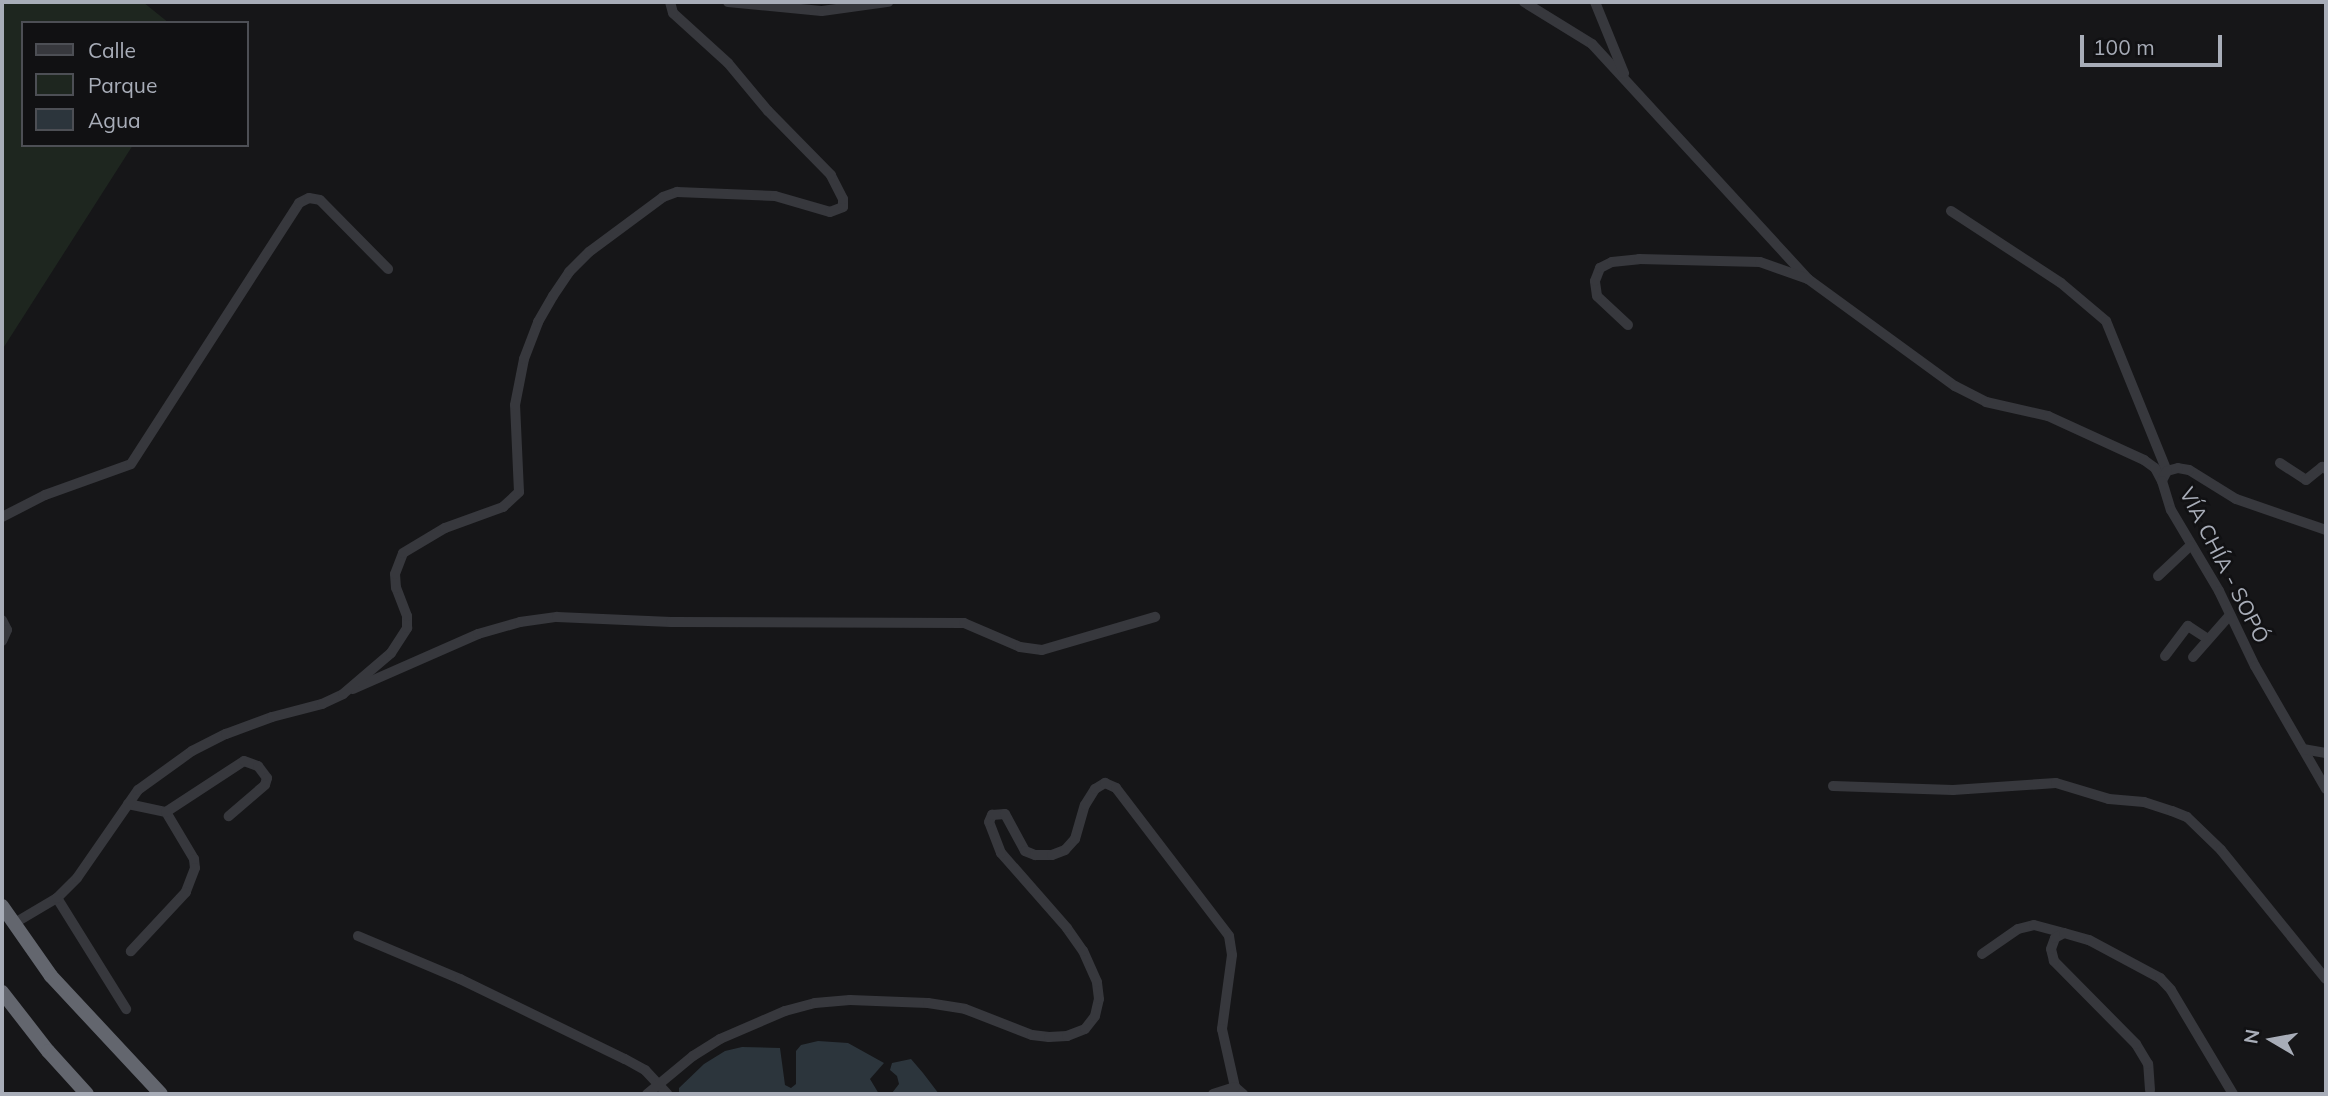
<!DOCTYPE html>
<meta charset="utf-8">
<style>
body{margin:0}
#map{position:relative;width:2328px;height:1096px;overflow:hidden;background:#161618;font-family:Mulish,sans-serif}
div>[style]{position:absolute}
.green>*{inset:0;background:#1e261f}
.water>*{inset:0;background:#2c353c}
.minor>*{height:10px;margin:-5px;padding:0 5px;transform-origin:5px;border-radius:5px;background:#37383d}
.highway>*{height:14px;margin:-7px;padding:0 7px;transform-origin:7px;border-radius:7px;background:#63666e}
span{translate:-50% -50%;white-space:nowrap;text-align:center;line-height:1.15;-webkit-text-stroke:5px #111113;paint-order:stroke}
.street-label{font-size:21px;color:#a8adb8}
.frame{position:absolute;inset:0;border:4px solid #a8adb8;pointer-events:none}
.legend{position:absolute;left:21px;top:21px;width:228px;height:126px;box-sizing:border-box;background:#111113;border:2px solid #4d4f55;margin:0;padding:9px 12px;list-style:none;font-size:21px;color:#a8adb8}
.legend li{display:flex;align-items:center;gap:14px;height:35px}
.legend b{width:35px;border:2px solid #4d4f55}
.north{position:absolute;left:2237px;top:1005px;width:70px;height:70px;-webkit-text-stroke:5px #111113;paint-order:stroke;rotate:280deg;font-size:19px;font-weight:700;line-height:28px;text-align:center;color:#a8adb8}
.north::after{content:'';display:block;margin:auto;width:24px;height:32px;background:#a8adb8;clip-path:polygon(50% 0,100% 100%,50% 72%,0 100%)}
.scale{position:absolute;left:2080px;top:35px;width:142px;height:32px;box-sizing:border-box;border:4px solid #a8adb8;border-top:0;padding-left:9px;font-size:21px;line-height:24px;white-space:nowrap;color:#a8adb8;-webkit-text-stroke:5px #111113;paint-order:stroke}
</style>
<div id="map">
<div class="green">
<div style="clip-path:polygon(2px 2px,143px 2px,169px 23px,23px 23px,23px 145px,133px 145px,2px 350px)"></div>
</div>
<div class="water">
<div style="clip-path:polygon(818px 1041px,848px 1043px,884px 1063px,870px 1079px,879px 1094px,679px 1094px,679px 1088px,704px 1064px,725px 1051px,742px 1047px,780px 1048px,785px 1085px,791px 1088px,796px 1084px,796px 1051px,801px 1045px)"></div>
<div style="clip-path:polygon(911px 1059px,923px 1073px,939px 1094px,885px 1094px,892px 1093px,899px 1084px,897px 1076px,890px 1070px,892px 1063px)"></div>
</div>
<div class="minor">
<div style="left:728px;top:2px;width:94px;rotate:5.5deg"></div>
<div style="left:822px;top:11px;width:67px;rotate:-7.8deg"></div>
<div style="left:1524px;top:2px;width:80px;rotate:31.7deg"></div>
<div style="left:1592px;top:44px;width:319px;rotate:47.4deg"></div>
<div style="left:1808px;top:279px;width:182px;rotate:36.1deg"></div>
<div style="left:1955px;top:386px;width:35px;rotate:27deg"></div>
<div style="left:1986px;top:402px;width:64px;rotate:12.7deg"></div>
<div style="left:2048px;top:416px;width:106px;rotate:24.6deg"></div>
<div style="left:2144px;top:460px;width:14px;rotate:36deg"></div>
<div style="left:2155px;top:468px;width:15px;rotate:62deg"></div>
<div style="left:1595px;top:2px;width:77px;rotate:67.8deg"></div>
<div style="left:1951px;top:211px;width:131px;rotate:33.2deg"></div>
<div style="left:2061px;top:283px;width:59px;rotate:40.2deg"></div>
<div style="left:2106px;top:321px;width:162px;rotate:67.9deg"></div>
<div style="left:1628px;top:325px;width:42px;rotate:-136.9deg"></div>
<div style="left:1597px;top:296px;width:15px;rotate:-98deg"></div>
<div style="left:1595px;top:281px;width:14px;rotate:-69deg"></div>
<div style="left:1600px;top:268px;width:13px;rotate:-27deg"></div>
<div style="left:1612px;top:262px;width:27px;rotate:-6deg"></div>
<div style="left:1639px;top:259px;width:121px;rotate:1.4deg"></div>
<div style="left:1760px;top:262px;width:51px;rotate:19.5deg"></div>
<div style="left:2280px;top:463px;width:31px;rotate:33deg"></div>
<div style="left:2306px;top:480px;width:21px;rotate:-39deg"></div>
<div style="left:2322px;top:467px;width:4px;rotate:27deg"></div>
<div style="left:2px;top:517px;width:48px;rotate:-27.1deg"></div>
<div style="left:45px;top:495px;width:91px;rotate:-19.8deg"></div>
<div style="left:131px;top:464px;width:310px;rotate:-57.2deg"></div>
<div style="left:299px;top:203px;width:11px;rotate:-27deg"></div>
<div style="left:309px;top:198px;width:11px;rotate:10deg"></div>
<div style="left:320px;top:200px;width:97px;rotate:45.4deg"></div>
<div style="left:2326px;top:530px;width:95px;rotate:-161deg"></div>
<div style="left:2236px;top:499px;width:55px;rotate:-148.3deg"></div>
<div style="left:2189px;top:470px;width:11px;rotate:-170deg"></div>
<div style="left:2178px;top:468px;width:11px;rotate:165deg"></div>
<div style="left:2167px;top:471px;width:11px;rotate:117deg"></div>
<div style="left:2162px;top:481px;width:30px;rotate:73deg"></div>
<div style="left:2171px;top:510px;width:94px;rotate:59.3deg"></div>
<div style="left:2219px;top:591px;width:83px;rotate:64.4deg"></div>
<div style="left:2255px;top:666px;width:142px;rotate:60deg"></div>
<div style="left:2158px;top:576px;width:44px;rotate:-43.2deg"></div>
<div style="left:2px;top:620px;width:11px;rotate:63deg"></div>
<div style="left:7px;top:630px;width:12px;rotate:114deg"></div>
<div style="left:2165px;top:656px;width:38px;rotate:-53deg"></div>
<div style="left:2188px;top:626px;width:24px;rotate:33deg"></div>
<div style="left:2193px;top:657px;width:55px;rotate:-48.7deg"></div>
<div style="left:353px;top:689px;width:137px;rotate:-23.7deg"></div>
<div style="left:478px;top:634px;width:44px;rotate:-15.9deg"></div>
<div style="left:520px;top:622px;width:37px;rotate:-8deg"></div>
<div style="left:557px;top:617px;width:114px;rotate:2.5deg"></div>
<div style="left:671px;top:622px;width:293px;rotate:0.2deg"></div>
<div style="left:964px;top:623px;width:61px;rotate:23.2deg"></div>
<div style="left:1020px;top:647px;width:22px;rotate:8deg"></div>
<div style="left:1042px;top:650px;width:118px;rotate:-16.3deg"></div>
<div style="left:2303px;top:749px;width:23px;rotate:10deg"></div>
<div style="left:1833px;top:786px;width:120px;rotate:1.9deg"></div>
<div style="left:1953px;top:790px;width:103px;rotate:-3.9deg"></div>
<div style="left:2056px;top:783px;width:55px;rotate:16.8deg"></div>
<div style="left:2109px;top:799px;width:35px;rotate:5deg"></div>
<div style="left:2144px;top:802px;width:29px;rotate:18deg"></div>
<div style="left:2172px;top:811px;width:16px;rotate:22deg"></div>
<div style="left:2187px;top:817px;width:47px;rotate:44.1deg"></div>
<div style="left:2221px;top:850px;width:166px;rotate:50.9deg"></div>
<div style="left:128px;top:804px;width:39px;rotate:12deg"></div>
<div style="left:166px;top:812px;width:55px;rotate:59.2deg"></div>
<div style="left:194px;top:859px;width:9px;rotate:84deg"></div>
<div style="left:195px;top:868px;width:26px;rotate:111deg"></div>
<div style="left:186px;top:892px;width:81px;rotate:133deg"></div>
<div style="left:166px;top:812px;width:93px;rotate:-33.2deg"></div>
<div style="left:244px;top:761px;width:15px;rotate:20deg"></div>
<div style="left:258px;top:766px;width:15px;rotate:53deg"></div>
<div style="left:267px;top:778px;width:7px;rotate:106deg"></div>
<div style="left:265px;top:785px;width:48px;rotate:139.3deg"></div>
<div style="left:57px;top:898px;width:131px;rotate:58.1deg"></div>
<div style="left:13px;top:924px;width:51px;rotate:-30.6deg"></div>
<div style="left:57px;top:898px;width:28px;rotate:-45deg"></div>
<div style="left:77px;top:878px;width:107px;rotate:-55.3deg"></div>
<div style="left:138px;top:790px;width:67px;rotate:-35.8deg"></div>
<div style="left:192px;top:751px;width:38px;rotate:-27deg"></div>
<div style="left:226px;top:734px;width:49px;rotate:-20.3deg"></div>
<div style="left:272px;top:717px;width:52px;rotate:-14.6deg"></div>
<div style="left:322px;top:704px;width:23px;rotate:-25deg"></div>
<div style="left:343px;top:694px;width:63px;rotate:-40.5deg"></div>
<div style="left:391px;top:653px;width:30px;rotate:-57deg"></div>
<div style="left:407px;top:628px;width:12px;rotate:-90deg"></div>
<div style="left:407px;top:616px;width:30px;rotate:-111deg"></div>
<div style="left:396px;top:588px;width:14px;rotate:-94deg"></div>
<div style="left:395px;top:574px;width:22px;rotate:-69deg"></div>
<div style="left:403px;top:553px;width:49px;rotate:-30.8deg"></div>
<div style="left:445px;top:528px;width:62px;rotate:-19.9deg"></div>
<div style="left:503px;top:507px;width:22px;rotate:-43deg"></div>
<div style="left:519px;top:492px;width:87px;rotate:-92.6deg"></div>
<div style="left:515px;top:405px;width:47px;rotate:-78.9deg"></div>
<div style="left:524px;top:359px;width:40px;rotate:-69deg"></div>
<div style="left:538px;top:322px;width:30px;rotate:-60deg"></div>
<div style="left:553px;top:296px;width:29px;rotate:-56deg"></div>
<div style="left:569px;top:272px;width:28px;rotate:-45deg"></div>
<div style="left:589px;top:252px;width:92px;rotate:-36.6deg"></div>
<div style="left:663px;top:197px;width:15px;rotate:-20deg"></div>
<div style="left:677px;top:192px;width:98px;rotate:2.3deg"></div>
<div style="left:775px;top:196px;width:57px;rotate:16.2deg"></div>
<div style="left:830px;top:212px;width:14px;rotate:-21deg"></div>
<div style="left:843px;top:207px;width:8px;rotate:-90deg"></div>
<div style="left:843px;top:199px;width:27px;rotate:-117deg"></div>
<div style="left:831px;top:175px;width:90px;rotate:-134.5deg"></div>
<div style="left:768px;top:111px;width:62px;rotate:-129.8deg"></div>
<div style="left:728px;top:63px;width:74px;rotate:-137.7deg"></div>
<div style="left:673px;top:13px;width:11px;rotate:-105deg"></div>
<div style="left:358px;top:936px;width:111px;rotate:22.9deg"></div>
<div style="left:460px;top:979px;width:183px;rotate:25.9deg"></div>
<div style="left:625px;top:1059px;width:23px;rotate:29deg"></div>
<div style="left:645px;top:1070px;width:33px;rotate:47deg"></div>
<div style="left:1982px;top:954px;width:44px;rotate:-34.8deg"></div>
<div style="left:2018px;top:929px;width:16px;rotate:-14deg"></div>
<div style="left:2034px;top:925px;width:31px;rotate:15deg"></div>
<div style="left:2150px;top:1090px;width:26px;rotate:-94deg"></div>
<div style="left:2148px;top:1064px;width:23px;rotate:-121deg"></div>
<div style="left:2136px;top:1044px;width:117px;rotate:-134.7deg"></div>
<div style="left:2054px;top:961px;width:12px;rotate:-104deg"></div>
<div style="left:2051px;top:949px;width:12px;rotate:-70deg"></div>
<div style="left:2055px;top:938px;width:10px;rotate:-29deg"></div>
<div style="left:2064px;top:933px;width:26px;rotate:16deg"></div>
<div style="left:2089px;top:940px;width:81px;rotate:28.2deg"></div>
<div style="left:2160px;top:978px;width:16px;rotate:47deg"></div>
<div style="left:2171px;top:990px;width:121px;rotate:59.2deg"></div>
<div style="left:647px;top:1094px;width:60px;rotate:-39.6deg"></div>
<div style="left:693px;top:1056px;width:32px;rotate:-32deg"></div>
<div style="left:720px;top:1039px;width:71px;rotate:-23.3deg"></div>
<div style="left:785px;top:1011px;width:31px;rotate:-15deg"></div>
<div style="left:815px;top:1003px;width:35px;rotate:-5deg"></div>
<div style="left:850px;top:1000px;width:78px;rotate:2.2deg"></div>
<div style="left:928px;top:1003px;width:37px;rotate:9deg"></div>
<div style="left:965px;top:1009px;width:72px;rotate:21.2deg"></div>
<div style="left:1032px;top:1035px;width:17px;rotate:7deg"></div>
<div style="left:1049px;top:1037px;width:18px;rotate:-3deg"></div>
<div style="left:1067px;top:1036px;width:19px;rotate:-21deg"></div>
<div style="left:1085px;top:1029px;width:16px;rotate:-52deg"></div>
<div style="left:1095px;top:1016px;width:17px;rotate:-77deg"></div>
<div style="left:1099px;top:999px;width:17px;rotate:-97deg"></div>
<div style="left:1097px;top:982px;width:34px;rotate:-114deg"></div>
<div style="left:1083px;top:951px;width:28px;rotate:-125deg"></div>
<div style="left:1067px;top:928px;width:100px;rotate:-131.3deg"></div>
<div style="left:1001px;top:853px;width:33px;rotate:-111deg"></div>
<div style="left:989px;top:822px;width:8px;rotate:-67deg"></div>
<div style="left:992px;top:815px;width:13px;rotate:-4deg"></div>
<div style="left:1005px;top:814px;width:42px;rotate:61.6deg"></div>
<div style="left:1025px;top:851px;width:11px;rotate:22deg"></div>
<div style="left:1035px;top:855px;width:17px"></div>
<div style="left:1052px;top:855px;width:14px;rotate:-21deg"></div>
<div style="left:1065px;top:850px;width:15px;rotate:-48deg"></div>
<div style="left:1075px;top:839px;width:35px;rotate:-74deg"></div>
<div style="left:1085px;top:805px;width:19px;rotate:-58deg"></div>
<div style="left:1095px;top:789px;width:12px;rotate:-31deg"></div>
<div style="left:1105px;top:783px;width:12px;rotate:24deg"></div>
<div style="left:1116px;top:788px;width:186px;rotate:52.6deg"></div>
<div style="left:1229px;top:936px;width:19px;rotate:81deg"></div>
<div style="left:1232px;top:955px;width:75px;rotate:97.7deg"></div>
<div style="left:1222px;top:1029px;width:59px;rotate:77.4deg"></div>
<div style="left:1235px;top:1087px;width:11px;rotate:41deg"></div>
<div style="left:1213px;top:1094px;width:23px;rotate:-18deg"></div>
</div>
<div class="highway">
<div style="left:2px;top:906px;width:85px;rotate:55deg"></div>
<div style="left:51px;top:976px;width:161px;rotate:47deg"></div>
<div style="left:2px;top:992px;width:75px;rotate:52.1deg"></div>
<div style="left:48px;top:1051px;width:58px;rotate:47.8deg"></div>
</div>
<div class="street-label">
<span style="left:2225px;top:565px;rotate:63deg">VÍA CHÍA - SOPÓ</span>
</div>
<div class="frame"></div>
<ul class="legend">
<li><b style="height:9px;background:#37383d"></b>Calle</li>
<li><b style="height:19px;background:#1e261f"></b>Parque</li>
<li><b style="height:19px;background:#2c353c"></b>Agua</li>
</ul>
<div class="north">N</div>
<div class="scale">100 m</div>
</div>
